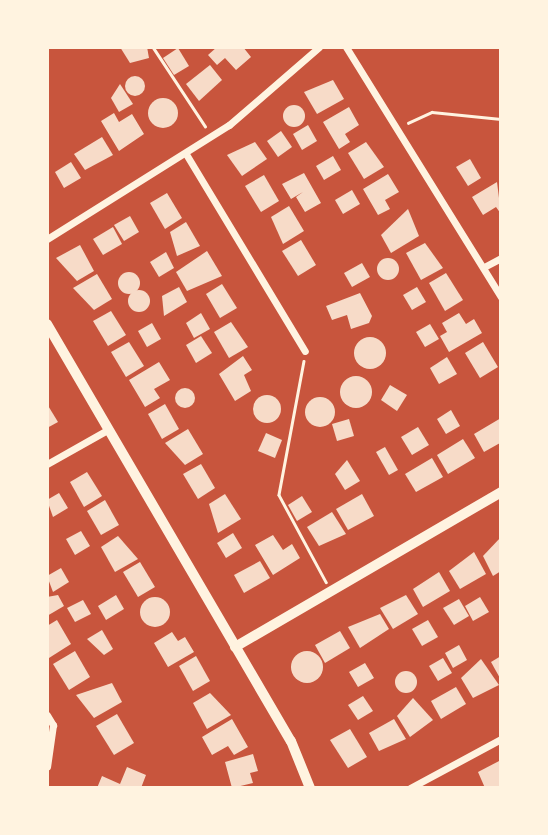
<!DOCTYPE html>
<style>
body{margin:0}
#map{position:relative;width:548px;height:835px;overflow:hidden;background:#c8553d;font-family:"DejaVu Sans",sans-serif}
div>[style]{position:absolute}
.building>*{inset:0;background:#f7dbc8}
.round{border-radius:50%}
.path>*{height:2.5px;margin:-1.25px;padding:0 1.25px;transform-origin:1.25px;border-radius:1.25px;background:#fff3e0}
.minor>*{height:7px;margin:-3.5px;padding:0 3.5px;transform-origin:3.5px;border-radius:3.5px;background:#fff3e0}
.tertiary>*{height:10px;margin:-5px;padding:0 5px;transform-origin:5px;border-radius:5px;background:#fff3e0}
span{translate:-50% -50%;white-space:nowrap;text-align:center;line-height:1.15;-webkit-text-stroke:5px #fff3e0;paint-order:stroke}
.frame{position:absolute;inset:0;border:49px solid #fff3e0;pointer-events:none}
</style>
<div id="map">
<div class="building">
<div style="clip-path:polygon(120px 47px,147px 47px,149px 58px,130px 63px)"></div>
<div style="clip-path:polygon(217px 47px,243px 47px,251px 57px,236px 70px,225px 58px,217px 65px,208px 55px)"></div>
<div style="clip-path:polygon(178px 48px,189px 66px,174px 75px,163px 58px)"></div>
<div style="clip-path:polygon(210px 65px,222px 80px,199px 101px,186px 84px)"></div>
<div class="round" style="left:125px;top:76px;width:20px;height:20px"></div>
<div style="clip-path:polygon(333px 80px,344px 99px,317px 114px,304px 92px)"></div>
<div style="clip-path:polygon(120px 84px,133px 104px,119px 112px,111px 98px)"></div>
<div class="round" style="left:148px;top:98px;width:30px;height:30px"></div>
<div class="round" style="left:283px;top:105px;width:22px;height:22px"></div>
<div style="clip-path:polygon(349px 107px,359px 125px,345px 134px,350px 142px,339px 149px,323px 122px)"></div>
<div style="clip-path:polygon(114px 113px,119px 122px,132px 114px,144px 134px,119px 151px,101px 121px)"></div>
<div style="clip-path:polygon(308px 125px,317px 141px,302px 150px,293px 134px)"></div>
<div style="clip-path:polygon(281px 131px,292px 147px,278px 157px,267px 141px)"></div>
<div style="clip-path:polygon(102px 137px,113px 155px,85px 170px,74px 154px)"></div>
<div style="clip-path:polygon(255px 142px,267px 159px,242px 176px,227px 155px)"></div>
<div style="clip-path:polygon(366px 142px,384px 167px,364px 179px,348px 153px)"></div>
<div style="clip-path:polygon(333px 156px,341px 170px,324px 180px,316px 166px)"></div>
<div style="clip-path:polygon(470px 159px,481px 178px,468px 186px,456px 167px)"></div>
<div style="clip-path:polygon(71px 162px,81px 178px,64px 188px,55px 172px)"></div>
<div style="clip-path:polygon(304px 173px,321px 203px,305px 212px,296px 197px,303px 192px,291px 199px,282px 184px)"></div>
<div style="clip-path:polygon(388px 174px,399px 192px,385px 200px,390px 209px,378px 215px,363px 189px)"></div>
<div style="clip-path:polygon(264px 175px,279px 201px,261px 212px,245px 186px)"></div>
<div style="clip-path:polygon(497px 182px,501px 214px,496px 207px,483px 215px,472px 197px)"></div>
<div style="clip-path:polygon(352px 190px,360px 204px,343px 214px,335px 200px)"></div>
<div style="clip-path:polygon(167px 193px,182px 218px,165px 229px,150px 203px)"></div>
<div style="clip-path:polygon(289px 206px,304px 231px,283px 244px,271px 217px)"></div>
<div style="clip-path:polygon(408px 209px,419px 236px,391px 253px,381px 235px)"></div>
<div style="clip-path:polygon(130px 216px,139px 232px,124px 241px,114px 225px)"></div>
<div style="clip-path:polygon(186px 222px,200px 246px,177px 256px,170px 232px)"></div>
<div style="clip-path:polygon(113px 227px,122px 244px,103px 255px,93px 239px)"></div>
<div style="clip-path:polygon(301px 240px,316px 265px,298px 276px,282px 251px)"></div>
<div style="clip-path:polygon(425px 243px,443px 268px,421px 280px,406px 253px)"></div>
<div style="clip-path:polygon(80px 245px,94px 271px,77px 281px,56px 258px)"></div>
<div style="clip-path:polygon(207px 251px,222px 276px,187px 291px,176px 272px)"></div>
<div style="clip-path:polygon(166px 252px,174px 268px,159px 277px,150px 262px)"></div>
<div class="round" style="left:377px;top:258px;width:22px;height:22px"></div>
<div style="clip-path:polygon(362px 263px,370px 277px,352px 287px,344px 273px)"></div>
<div class="round" style="left:118px;top:272px;width:22px;height:22px"></div>
<div style="clip-path:polygon(446px 273px,463px 300px,445px 311px,429px 283px)"></div>
<div style="clip-path:polygon(97px 274px,112px 299px,94px 310px,73px 288px)"></div>
<div style="clip-path:polygon(222px 284px,237px 308px,220px 318px,206px 294px)"></div>
<div style="clip-path:polygon(179px 287px,187px 302px,164px 316px,162px 296px)"></div>
<div style="clip-path:polygon(417px 287px,426px 302px,412px 310px,403px 295px)"></div>
<div class="round" style="left:128px;top:290px;width:22px;height:22px"></div>
<div style="clip-path:polygon(360px 293px,372px 316px,369px 323px,351px 329px,347px 315px,332px 320px,326px 306px)"></div>
<div style="clip-path:polygon(111px 311px,126px 335px,108px 346px,93px 321px)"></div>
<div style="clip-path:polygon(201px 313px,210px 329px,194px 338px,186px 323px)"></div>
<div style="clip-path:polygon(459px 313px,466px 324px,474px 319px,482px 333px,449px 352px,440px 336px,447px 332px,442px 323px)"></div>
<div style="clip-path:polygon(231px 322px,248px 347px,229px 358px,214px 332px)"></div>
<div style="clip-path:polygon(152px 323px,161px 339px,147px 347px,138px 331px)"></div>
<div style="clip-path:polygon(430px 324px,439px 339px,425px 347px,416px 332px)"></div>
<div style="clip-path:polygon(201px 336px,212px 353px,196px 363px,186px 345px)"></div>
<div class="round" style="left:354px;top:337px;width:32px;height:32px"></div>
<div style="clip-path:polygon(129px 342px,144px 366px,126px 377px,111px 352px)"></div>
<div style="clip-path:polygon(483px 342px,498px 367px,480px 378px,465px 353px)"></div>
<div style="clip-path:polygon(243px 356px,252px 370px,244px 375px,251px 391px,235px 401px,219px 374px)"></div>
<div style="clip-path:polygon(447px 357px,457px 374px,439px 384px,430px 368px)"></div>
<div style="clip-path:polygon(159px 362px,170px 380px,154px 389px,160px 398px,145px 407px,129px 380px)"></div>
<div class="round" style="left:340px;top:376px;width:32px;height:32px"></div>
<div style="clip-path:polygon(390px 385px,407px 395px,397px 411px,381px 400px)"></div>
<div class="round" style="left:175px;top:388px;width:20px;height:20px"></div>
<div class="round" style="left:253px;top:395px;width:28px;height:28px"></div>
<div class="round" style="left:305px;top:397px;width:30px;height:30px"></div>
<div style="clip-path:polygon(47px 404px,58px 422px,47px 428px)"></div>
<div style="clip-path:polygon(165px 404px,179px 429px,162px 439px,148px 414px)"></div>
<div style="clip-path:polygon(451px 410px,460px 426px,446px 434px,437px 419px)"></div>
<div style="clip-path:polygon(501px 418px,500px 443px,484px 452px,474px 434px)"></div>
<div style="clip-path:polygon(349px 419px,354px 436px,337px 441px,332px 424px)"></div>
<div style="clip-path:polygon(418px 427px,429px 445px,412px 455px,401px 437px)"></div>
<div style="clip-path:polygon(188px 429px,203px 454px,185px 465px,165px 443px)"></div>
<div style="clip-path:polygon(266px 433px,282px 440px,275px 458px,258px 451px)"></div>
<div style="clip-path:polygon(463px 439px,475px 458px,448px 474px,437px 455px)"></div>
<div style="clip-path:polygon(385px 447px,398px 470px,389px 475px,376px 452px)"></div>
<div style="clip-path:polygon(432px 458px,443px 477px,416px 492px,405px 474px)"></div>
<div style="clip-path:polygon(347px 460px,360px 481px,345px 490px,335px 474px)"></div>
<div style="clip-path:polygon(201px 464px,215px 488px,198px 499px,183px 474px)"></div>
<div style="clip-path:polygon(87px 472px,102px 496px,84px 507px,70px 482px)"></div>
<div style="clip-path:polygon(59px 493px,68px 508px,53px 517px,47px 500px)"></div>
<div style="clip-path:polygon(225px 494px,241px 519px,218px 533px,209px 504px)"></div>
<div style="clip-path:polygon(362px 494px,374px 516px,348px 530px,336px 509px)"></div>
<div style="clip-path:polygon(302px 496px,312px 512px,297px 521px,288px 505px)"></div>
<div style="clip-path:polygon(105px 500px,119px 525px,101px 535px,87px 511px)"></div>
<div style="clip-path:polygon(332px 512px,346px 534px,319px 546px,307px 527px)"></div>
<div style="clip-path:polygon(81px 531px,90px 546px,75px 555px,66px 539px)"></div>
<div style="clip-path:polygon(233px 533px,242px 548px,226px 558px,217px 543px)"></div>
<div style="clip-path:polygon(273px 535px,283px 550px,292px 544px,300px 558px,273px 575px,255px 545px)"></div>
<div style="clip-path:polygon(118px 536px,138px 559px,115px 572px,101px 547px)"></div>
<div style="clip-path:polygon(501px 537px,501px 571px,493px 576px,483px 556px)"></div>
<div style="clip-path:polygon(474px 552px,486px 574px,460px 589px,449px 571px)"></div>
<div style="clip-path:polygon(260px 561px,270px 578px,244px 593px,234px 575px)"></div>
<div style="clip-path:polygon(140px 562px,155px 587px,138px 597px,123px 572px)"></div>
<div style="clip-path:polygon(61px 568px,69px 582px,53px 592px,47px 576px)"></div>
<div style="clip-path:polygon(439px 572px,450px 591px,423px 607px,413px 589px)"></div>
<div style="clip-path:polygon(58px 595px,64px 606px,47px 616px,47px 597px)"></div>
<div style="clip-path:polygon(116px 595px,124px 609px,106px 620px,98px 606px)"></div>
<div style="clip-path:polygon(406px 595px,418px 614px,393px 629px,380px 608px)"></div>
<div style="clip-path:polygon(480px 597px,489px 612px,473px 621px,465px 606px)"></div>
<div class="round" style="left:140px;top:597px;width:30px;height:30px"></div>
<div style="clip-path:polygon(459px 599px,469px 616px,454px 625px,443px 608px)"></div>
<div style="clip-path:polygon(83px 600px,91px 614px,75px 622px,67px 608px)"></div>
<div style="clip-path:polygon(380px 614px,389px 629px,360px 648px,348px 627px)"></div>
<div style="clip-path:polygon(57px 620px,71px 644px,49px 658px,47px 626px)"></div>
<div style="clip-path:polygon(428px 620px,438px 637px,422px 646px,412px 629px)"></div>
<div style="clip-path:polygon(102px 630px,113px 649px,104px 655px,87px 639px)"></div>
<div style="clip-path:polygon(340px 631px,350px 648px,325px 663px,315px 645px)"></div>
<div style="clip-path:polygon(172px 632px,178px 641px,185px 637px,194px 652px,168px 667px,154px 643px)"></div>
<div style="clip-path:polygon(459px 645px,467px 660px,453px 668px,445px 653px)"></div>
<div style="clip-path:polygon(75px 651px,90px 677px,69px 690px,53px 664px)"></div>
<div class="round" style="left:291px;top:651px;width:32px;height:32px"></div>
<div style="clip-path:polygon(196px 656px,210px 681px,193px 691px,179px 666px)"></div>
<div style="clip-path:polygon(501px 656px,501px 680px,491px 662px)"></div>
<div style="clip-path:polygon(443px 658px,452px 673px,438px 681px,429px 666px)"></div>
<div style="clip-path:polygon(481px 659px,499px 685px,473px 698px,461px 678px)"></div>
<div style="clip-path:polygon(365px 663px,374px 678px,358px 687px,349px 672px)"></div>
<div class="round" style="left:395px;top:671px;width:22px;height:22px"></div>
<div style="clip-path:polygon(112px 683px,122px 702px,94px 718px,76px 695px)"></div>
<div style="clip-path:polygon(456px 687px,466px 704px,441px 719px,431px 701px)"></div>
<div style="clip-path:polygon(210px 693px,231px 715px,207px 729px,193px 703px)"></div>
<div style="clip-path:polygon(363px 696px,373px 711px,358px 720px,348px 705px)"></div>
<div style="clip-path:polygon(413px 698px,433px 720px,410px 737px,397px 716px)"></div>
<div style="clip-path:polygon(117px 714px,134px 743px,114px 755px,96px 726px)"></div>
<div style="clip-path:polygon(232px 719px,248px 747px,234px 755px,228px 746px,212px 755px,202px 737px)"></div>
<div style="clip-path:polygon(394px 719px,406px 739px,379px 751px,369px 733px)"></div>
<div style="clip-path:polygon(350px 729px,367px 757px,348px 768px,330px 740px)"></div>
<div style="clip-path:polygon(253px 754px,258px 771px,250px 773px,253px 783px,232px 788px,225px 762px)"></div>
<div style="clip-path:polygon(501px 760px,501px 788px,485px 788px,478px 772px)"></div>
<div style="clip-path:polygon(127px 767px,146px 775px,141px 788px,97px 788px,102px 776px,120px 784px)"></div>
</div>
<div class="path">
<div style="left:153px;top:47px;width:95px;rotate:56.6deg"></div>
<div style="left:408px;top:123px;width:26px;rotate:-25deg"></div>
<div style="left:432px;top:112px;width:69px;rotate:5.8deg"></div>
<div style="left:304px;top:361px;width:136px;rotate:100.6deg"></div>
<div style="left:279px;top:495px;width:99px;rotate:61.6deg"></div>
</div>
<div class="minor">
<div style="left:346px;top:47px;width:294px;rotate:58.2deg"></div>
<div style="left:186px;top:154px;width:230px;rotate:58.9deg"></div>
<div style="left:47px;top:239px;width:215px;rotate:-32.1deg"></div>
<div style="left:229px;top:125px;width:119px;rotate:-40.9deg"></div>
<div style="left:484px;top:267px;width:19px;rotate:-28deg"></div>
<div style="left:47px;top:464px;width:71px;rotate:-29.4deg"></div>
<div style="left:47px;top:715px;width:12px;rotate:59deg"></div>
<div style="left:53px;top:725px;width:42px;rotate:98.1deg"></div>
<div style="left:410px;top:788px;width:103px;rotate:-28.3deg"></div>
</div>
<div class="tertiary">
<div style="left:47px;top:324px;width:483px;rotate:59.7deg"></div>
<div style="left:291px;top:741px;width:51px;rotate:68deg"></div>
<div style="left:235px;top:647px;width:308px;rotate:-30.2deg"></div>
</div>
<div class="frame"></div>
</div>
